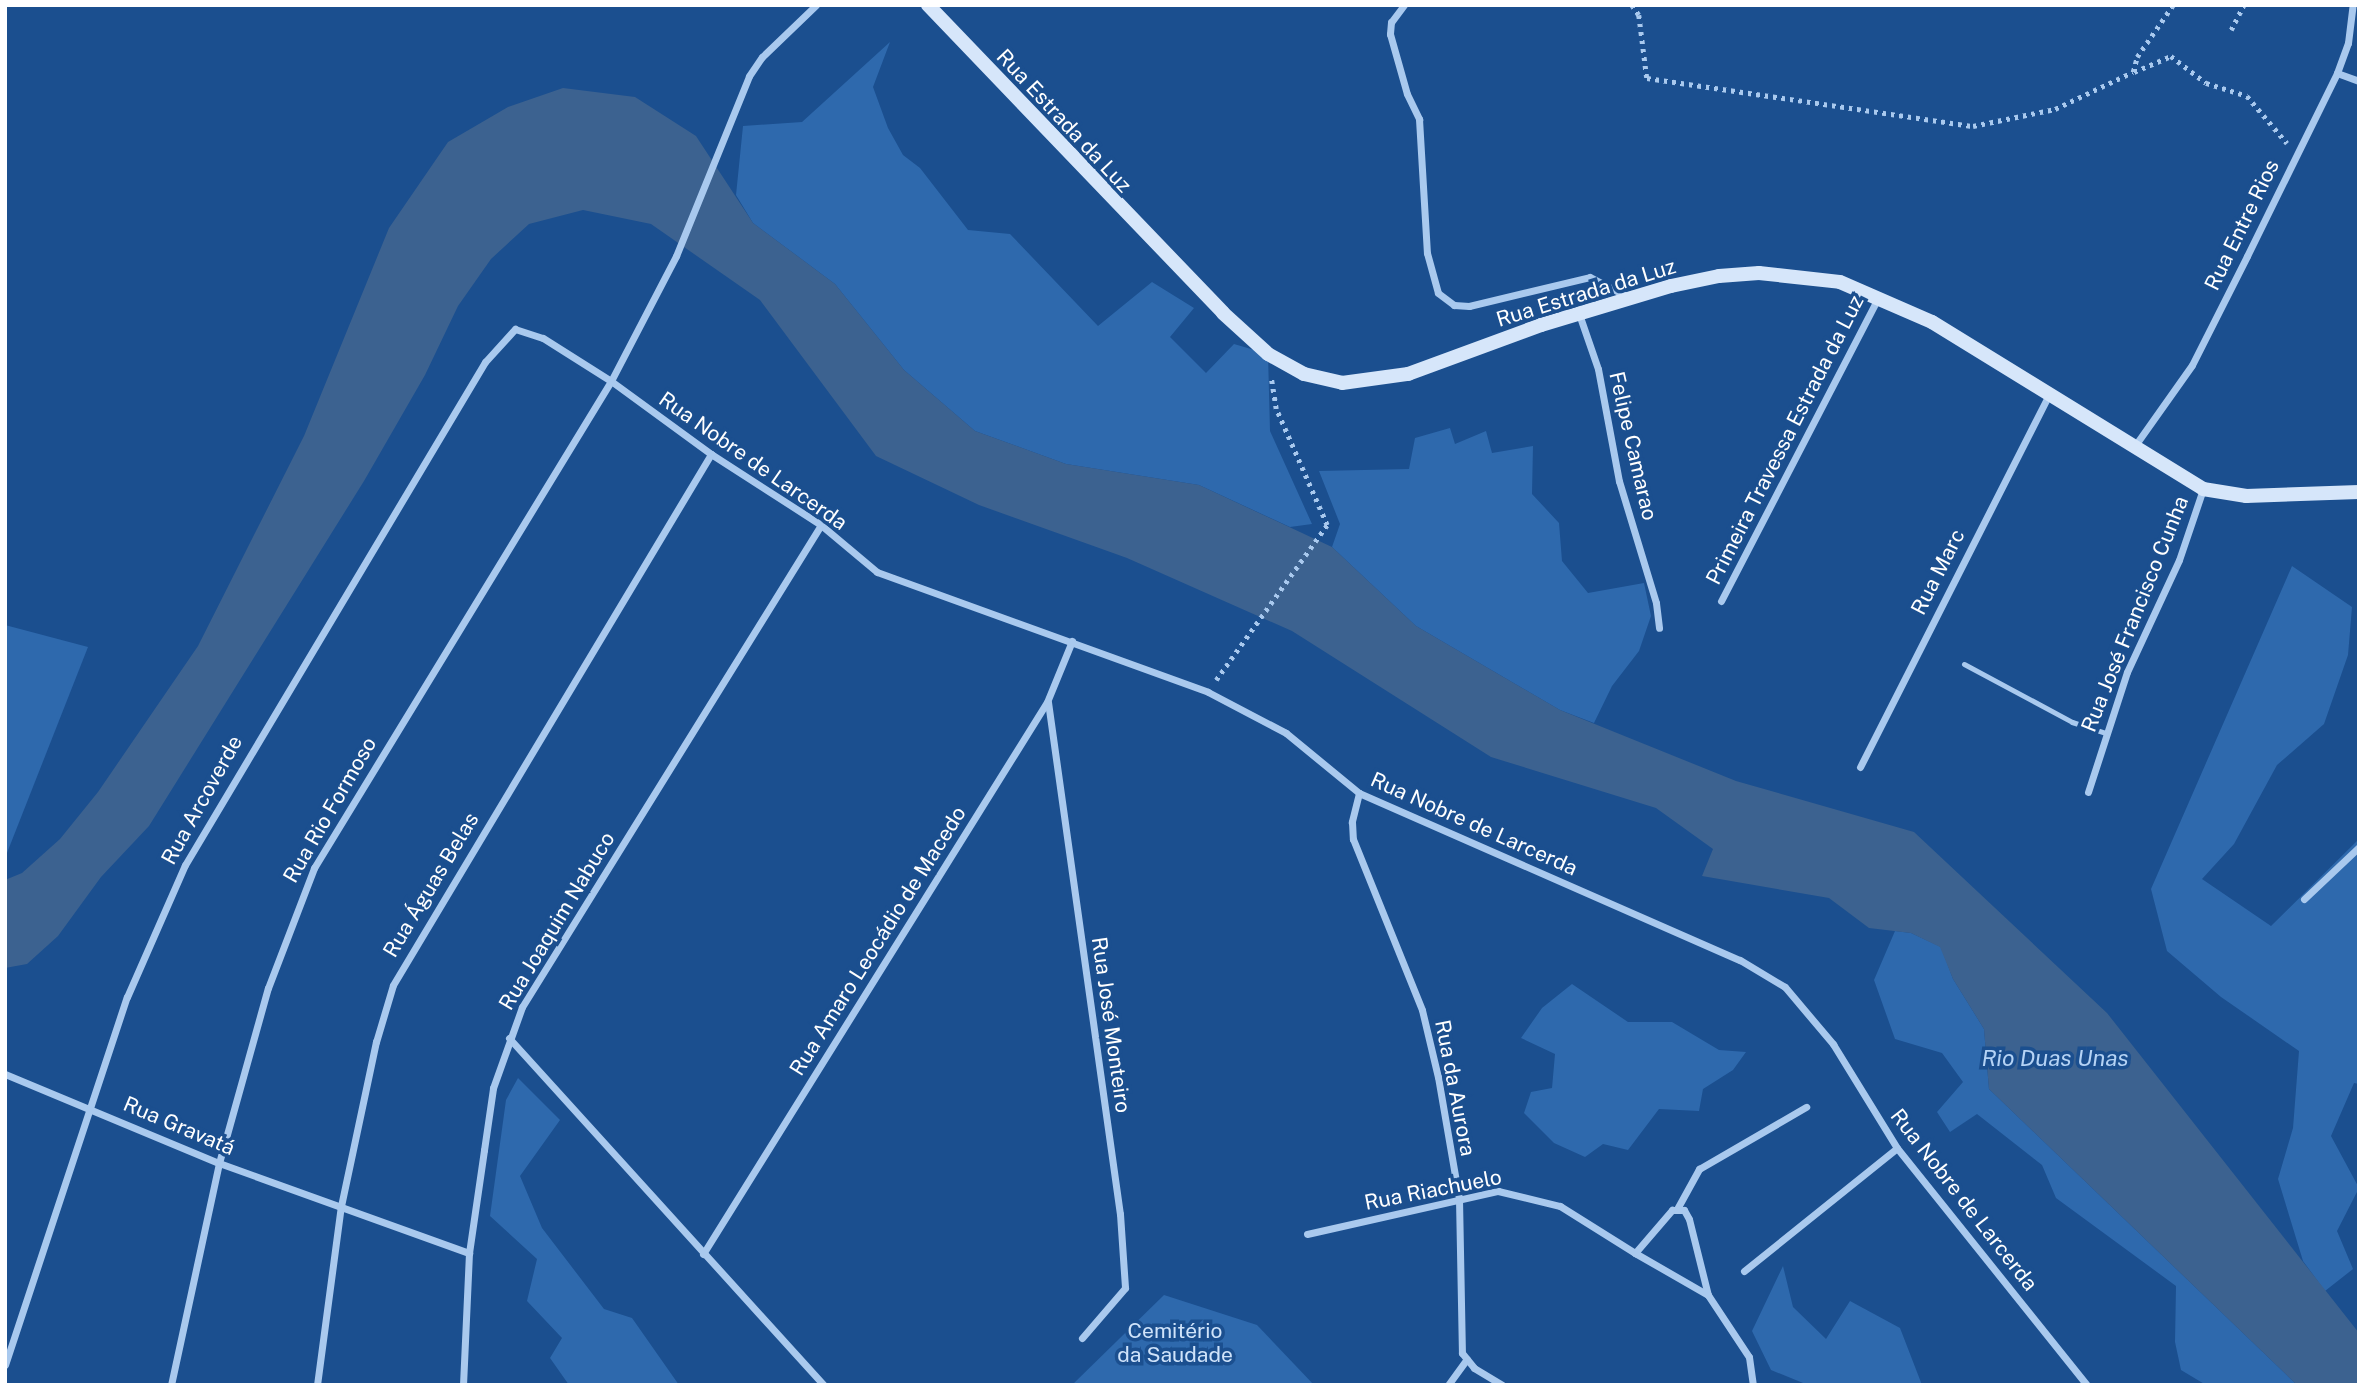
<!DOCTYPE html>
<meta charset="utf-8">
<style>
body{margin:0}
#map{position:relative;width:2364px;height:1390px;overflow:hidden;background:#1b4f8f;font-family:"Public Sans",sans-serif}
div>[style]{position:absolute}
.green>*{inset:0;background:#2e69ad}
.water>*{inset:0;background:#3c6290}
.path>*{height:4.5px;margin-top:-2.25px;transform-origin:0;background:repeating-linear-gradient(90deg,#a9c9ee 0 3.5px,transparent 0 8.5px)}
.service>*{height:5px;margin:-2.5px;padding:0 2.5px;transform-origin:2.5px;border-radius:2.5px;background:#a9c9ee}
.minor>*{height:7px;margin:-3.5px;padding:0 3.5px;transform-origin:3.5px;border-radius:3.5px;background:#a9c9ee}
.secondary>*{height:14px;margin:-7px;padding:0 7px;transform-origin:7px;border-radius:7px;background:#d6e6fa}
span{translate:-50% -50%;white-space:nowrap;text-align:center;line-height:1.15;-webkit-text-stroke:7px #1b4f8f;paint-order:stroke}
.street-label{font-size:21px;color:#fff}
.park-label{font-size:21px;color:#cfe3fa}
.water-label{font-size:23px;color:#b5d3f5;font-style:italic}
.frame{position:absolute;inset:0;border:7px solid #fff;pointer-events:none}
</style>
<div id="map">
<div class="green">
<div style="clip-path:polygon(890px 42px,873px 87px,888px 128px,903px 155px,920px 168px,968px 230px,1010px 234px,1098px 326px,1152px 282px,1194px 308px,1170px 337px,1206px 373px,1234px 344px,1268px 354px,1270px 431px,1312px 524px,1290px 527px,1199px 485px,1066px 464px,975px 431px,904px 370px,835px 284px,753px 223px,736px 195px,743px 126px,802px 122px)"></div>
<div style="clip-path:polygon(1450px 428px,1455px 444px,1486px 431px,1492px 453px,1533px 446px,1532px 494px,1559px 523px,1562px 561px,1588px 593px,1644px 583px,1651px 616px,1639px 651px,1612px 686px,1594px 723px,1560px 710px,1416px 626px,1332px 547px,1340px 524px,1319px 471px,1409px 469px,1415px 438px)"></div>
<div style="clip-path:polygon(2292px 566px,2352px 607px,2348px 655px,2324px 724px,2277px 765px,2234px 844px,2202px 879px,2271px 926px,2359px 839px,2359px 1084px,2354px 1083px,2331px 1136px,2359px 1188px,2337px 1231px,2353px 1269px,2325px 1291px,2303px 1261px,2278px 1179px,2293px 1128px,2299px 1051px,2221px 997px,2167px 951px,2151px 889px)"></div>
<div style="clip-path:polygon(5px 625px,88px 647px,5px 858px)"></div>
<div style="clip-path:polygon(1895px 931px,1911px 933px,1941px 947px,1953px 979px,1984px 1029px,1989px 1089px,2297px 1385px,2206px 1385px,2181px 1370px,2175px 1342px,2176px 1286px,2056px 1198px,2042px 1165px,1977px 1114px,1950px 1132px,1937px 1112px,1963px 1082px,1942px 1053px,1895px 1039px,1874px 980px)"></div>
<div style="clip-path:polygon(1572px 984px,1628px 1022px,1672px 1022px,1719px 1050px,1746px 1052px,1733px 1070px,1703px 1089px,1699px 1111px,1659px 1109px,1628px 1150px,1603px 1144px,1585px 1157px,1554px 1143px,1524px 1113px,1531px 1092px,1552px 1088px,1555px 1054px,1521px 1038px,1542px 1008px)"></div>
<div style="clip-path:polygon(518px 1078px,560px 1120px,520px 1176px,542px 1228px,604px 1309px,632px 1318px,679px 1385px,569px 1385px,550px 1358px,562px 1338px,527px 1301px,537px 1259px,490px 1216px,506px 1100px)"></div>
<div style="clip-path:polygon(1783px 1266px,1793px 1307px,1826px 1339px,1850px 1301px,1900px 1328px,1922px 1385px,1808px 1385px,1771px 1370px,1752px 1331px)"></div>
<div style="clip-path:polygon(1164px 1295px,1257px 1325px,1314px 1385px,1072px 1385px)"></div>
</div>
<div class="water">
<div style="clip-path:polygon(563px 88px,635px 97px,696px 136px,753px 223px,835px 284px,904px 370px,975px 431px,1066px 464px,1199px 485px,1332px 547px,1416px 626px,1560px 710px,1736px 781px,1914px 832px,2107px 1013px,2359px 1333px,2359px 1385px,2297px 1385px,1989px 1089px,1984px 1029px,1953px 979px,1940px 947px,1911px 933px,1869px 928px,1829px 898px,1702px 876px,1713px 849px,1656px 808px,1491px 757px,1292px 631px,1127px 558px,979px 505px,876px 456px,760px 300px,651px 224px,583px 210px,529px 224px,491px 259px,458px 306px,425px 375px,364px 481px,149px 826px,101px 877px,58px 936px,27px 964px,5px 968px,5px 880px,22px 873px,60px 839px,98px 792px,198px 646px,304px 436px,389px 228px,448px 142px,508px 107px)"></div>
</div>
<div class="path">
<div style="left:1632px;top:5px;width:12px;rotate:55deg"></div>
<div style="left:1639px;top:15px;width:64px;rotate:82.8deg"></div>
<div style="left:1647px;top:78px;width:330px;rotate:8.4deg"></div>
<div style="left:1973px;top:126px;width:84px;rotate:-11.7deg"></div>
<div style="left:2055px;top:109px;width:86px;rotate:-25.4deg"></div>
<div style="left:2133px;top:72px;width:16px;rotate:-75deg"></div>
<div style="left:2137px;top:57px;width:63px;rotate:-55.3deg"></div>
<div style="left:2231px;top:30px;width:28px;rotate:-63deg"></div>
<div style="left:2134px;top:72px;width:40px;rotate:-23.4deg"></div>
<div style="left:2171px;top:56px;width:44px;rotate:37.6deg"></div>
<div style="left:2206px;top:83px;width:43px;rotate:17.6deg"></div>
<div style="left:2247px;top:96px;width:62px;rotate:49.6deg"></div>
<div style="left:1216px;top:680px;width:191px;rotate:-54.4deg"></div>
<div style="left:1327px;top:525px;width:127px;rotate:-113.7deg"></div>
<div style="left:1276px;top:409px;width:30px;rotate:-99deg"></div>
</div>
<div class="service">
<div style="left:1964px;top:664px;width:123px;rotate:28.2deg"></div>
<div style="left:2072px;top:722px;width:35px;rotate:18deg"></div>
</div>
<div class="minor">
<div style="left:1404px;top:5px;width:21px;rotate:127deg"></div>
<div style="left:1391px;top:22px;width:12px;rotate:95deg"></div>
<div style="left:1390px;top:34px;width:62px;rotate:74.2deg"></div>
<div style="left:1407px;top:94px;width:28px;rotate:64deg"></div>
<div style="left:1419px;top:119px;width:134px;rotate:86.6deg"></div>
<div style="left:1427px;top:253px;width:41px;rotate:74.6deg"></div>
<div style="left:1438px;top:293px;width:20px;rotate:37deg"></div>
<div style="left:1454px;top:305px;width:15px;rotate:4deg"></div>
<div style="left:1469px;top:306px;width:124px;rotate:-13.5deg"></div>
<div style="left:1590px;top:277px;width:45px;rotate:27.7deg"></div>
<div style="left:2337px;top:73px;width:23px;rotate:20deg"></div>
<div style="left:1579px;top:314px;width:58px;rotate:70.9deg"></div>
<div style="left:1598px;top:369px;width:114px;rotate:79.4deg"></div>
<div style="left:1619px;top:481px;width:127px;rotate:73.1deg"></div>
<div style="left:1656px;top:603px;width:25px;rotate:83deg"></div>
<div style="left:2134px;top:447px;width:100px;rotate:-54.7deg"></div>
<div style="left:2192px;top:365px;width:122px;rotate:-63.2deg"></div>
<div style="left:2247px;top:256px;width:204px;rotate:-63.8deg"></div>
<div style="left:2337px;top:73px;width:32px;rotate:-70deg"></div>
<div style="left:2348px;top:43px;width:38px;rotate:-83deg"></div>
<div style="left:1721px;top:601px;width:343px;rotate:-62.6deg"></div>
<div style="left:1048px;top:702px;width:517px;rotate:82deg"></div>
<div style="left:1120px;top:1214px;width:74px;rotate:86.1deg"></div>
<div style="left:1125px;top:1288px;width:66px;rotate:130.7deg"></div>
<div style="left:1860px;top:767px;width:418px;rotate:-63.1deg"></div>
<div style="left:2088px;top:792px;width:126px;rotate:-72deg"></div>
<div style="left:2127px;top:672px;width:123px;rotate:-65.1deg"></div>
<div style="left:2179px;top:560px;width:75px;rotate:-71.3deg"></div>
<div style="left:1359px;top:793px;width:30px;rotate:104deg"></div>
<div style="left:1352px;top:822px;width:17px;rotate:87deg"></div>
<div style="left:1353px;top:839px;width:184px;rotate:68deg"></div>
<div style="left:1422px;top:1010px;width:69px;rotate:76.6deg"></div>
<div style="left:1438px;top:1077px;width:124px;rotate:80.2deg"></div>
<div style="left:1459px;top:1199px;width:154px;rotate:88.9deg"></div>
<div style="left:1462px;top:1353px;width:19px;rotate:51deg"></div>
<div style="left:1474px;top:1368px;width:33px;rotate:31deg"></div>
<div style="left:2304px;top:899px;width:76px;rotate:-43.4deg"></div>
<div style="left:509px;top:1038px;width:469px;rotate:47.8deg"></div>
<div style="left:5px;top:1074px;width:232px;rotate:22.6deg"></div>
<div style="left:219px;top:1163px;width:266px;rotate:19.8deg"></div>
<div style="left:1677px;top:1209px;width:46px;rotate:-61.2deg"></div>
<div style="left:1699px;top:1169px;width:124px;rotate:-30.1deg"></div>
<div style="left:1307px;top:1234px;width:196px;rotate:-12.7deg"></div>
<div style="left:1498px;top:1191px;width:64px;rotate:13.6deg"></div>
<div style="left:1560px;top:1206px;width:89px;rotate:32.1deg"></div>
<div style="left:703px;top:1254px;width:650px;rotate:-58.07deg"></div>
<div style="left:1047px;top:702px;width:66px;rotate:-67.7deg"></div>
<div style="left:1744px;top:1271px;width:196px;rotate:-38.8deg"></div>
<div style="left:1708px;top:1295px;width:84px;rotate:-150.1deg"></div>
<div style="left:1635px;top:1253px;width:57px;rotate:-49.3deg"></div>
<div style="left:1672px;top:1210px;width:12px"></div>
<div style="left:1684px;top:1210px;width:10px;rotate:61deg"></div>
<div style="left:1689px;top:1219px;width:78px;rotate:76deg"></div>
<div style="left:1708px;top:1295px;width:74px;rotate:56.5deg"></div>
<div style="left:1749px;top:1357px;width:28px;rotate:82deg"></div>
<div style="left:5px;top:1365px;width:388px;rotate:-71.7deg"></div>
<div style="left:127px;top:997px;width:144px;rotate:-66.3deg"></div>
<div style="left:185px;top:865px;width:586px;rotate:-59.19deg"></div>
<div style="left:485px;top:362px;width:45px;rotate:-47.7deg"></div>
<div style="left:515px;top:329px;width:29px;rotate:18deg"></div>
<div style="left:543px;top:338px;width:80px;rotate:32.3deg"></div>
<div style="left:611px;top:381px;width:124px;rotate:36.1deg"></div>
<div style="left:711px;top:454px;width:131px;rotate:32.8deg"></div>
<div style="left:821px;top:525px;width:73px;rotate:40deg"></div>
<div style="left:877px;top:572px;width:352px;rotate:19.9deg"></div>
<div style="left:1208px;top:692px;width:88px;rotate:27.7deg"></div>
<div style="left:1286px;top:733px;width:94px;rotate:39.4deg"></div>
<div style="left:1359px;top:793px;width:416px;rotate:23.7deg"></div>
<div style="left:1740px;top:960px;width:52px;rotate:31deg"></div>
<div style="left:1785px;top:987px;width:75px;rotate:49.9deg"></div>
<div style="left:1833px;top:1044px;width:122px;rotate:58.4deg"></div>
<div style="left:1897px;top:1148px;width:304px;rotate:51.3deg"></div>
<div style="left:171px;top:1385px;width:227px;rotate:-77.8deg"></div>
<div style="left:219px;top:1163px;width:182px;rotate:-74.4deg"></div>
<div style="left:268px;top:988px;width:129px;rotate:-69deg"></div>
<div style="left:314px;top:868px;width:570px;rotate:-58.62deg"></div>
<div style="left:611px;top:381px;width:141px;rotate:-62.5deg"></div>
<div style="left:676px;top:256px;width:194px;rotate:-67.9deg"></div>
<div style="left:749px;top:76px;width:23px;rotate:-56deg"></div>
<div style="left:762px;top:57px;width:75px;rotate:-43.9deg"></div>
<div style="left:317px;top:1385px;width:181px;rotate:-82.4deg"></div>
<div style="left:341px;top:1206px;width:168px;rotate:-78deg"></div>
<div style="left:376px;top:1042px;width:59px;rotate:-73.4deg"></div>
<div style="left:393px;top:985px;width:619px;rotate:-59.08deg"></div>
<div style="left:463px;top:1385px;width:132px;rotate:-87.4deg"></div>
<div style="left:469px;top:1253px;width:104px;rotate:-81.7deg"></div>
<div style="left:484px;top:1150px;width:63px;rotate:-81.7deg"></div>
<div style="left:493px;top:1088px;width:86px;rotate:-70.3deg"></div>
<div style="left:522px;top:1007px;width:567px;rotate:-58.19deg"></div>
<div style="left:1448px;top:1385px;width:32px;rotate:-54deg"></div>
</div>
<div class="secondary">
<div style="left:928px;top:5px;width:426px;rotate:46.2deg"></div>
<div style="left:1223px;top:313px;width:61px;rotate:42.3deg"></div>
<div style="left:1268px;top:354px;width:41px;rotate:29.1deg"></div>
<div style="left:1304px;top:374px;width:39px;rotate:13deg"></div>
<div style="left:1342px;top:383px;width:67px;rotate:-7.8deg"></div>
<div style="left:1408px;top:374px;width:142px;rotate:-20.2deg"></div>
<div style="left:1541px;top:325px;width:136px;rotate:-16.7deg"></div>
<div style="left:1671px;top:286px;width:49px;rotate:-11.8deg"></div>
<div style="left:1719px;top:276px;width:40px;rotate:-4.3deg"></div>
<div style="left:1759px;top:273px;width:81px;rotate:6.3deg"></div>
<div style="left:1840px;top:282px;width:100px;rotate:23.5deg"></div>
<div style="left:1932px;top:322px;width:318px;rotate:31.6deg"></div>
<div style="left:2203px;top:489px;width:44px;rotate:9.2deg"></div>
<div style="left:2246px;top:496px;width:113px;rotate:-2deg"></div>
</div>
<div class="street-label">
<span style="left:1064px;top:121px;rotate:47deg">Rua Estrada da Luz</span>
<span style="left:2242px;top:225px;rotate:-64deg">Rua Entre Rios</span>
<span style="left:1586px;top:293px;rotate:-17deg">Rua Estrada da Luz</span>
<span style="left:1785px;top:440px;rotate:-63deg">Primeira Travessa Estrada da Luz</span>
<span style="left:1633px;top:446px;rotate:77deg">Felipe Camarao</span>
<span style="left:753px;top:461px;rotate:35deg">Rua Nobre de Larcerda</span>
<span style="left:1938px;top:572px;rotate:-63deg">Rua Marc</span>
<span style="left:2135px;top:614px;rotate:-68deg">Rua José Francisco Cunha</span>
<span style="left:202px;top:800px;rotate:-61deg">Rua Arcoverde</span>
<span style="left:330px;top:810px;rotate:-60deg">Rua Rio Formoso</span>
<span style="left:1474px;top:824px;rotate:24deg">Rua Nobre de Larcerda</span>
<span style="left:431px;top:885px;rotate:-59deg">Rua Águas Belas</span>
<span style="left:557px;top:921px;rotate:-59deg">Rua Joaquim Nabuco</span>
<span style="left:878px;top:941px;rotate:-58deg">Rua Amaro Leocádio de Macedo</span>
<span style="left:1111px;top:1025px;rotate:82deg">Rua José Monteiro</span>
<span style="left:1455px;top:1088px;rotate:79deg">Rua da Aurora</span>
<span style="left:179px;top:1126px;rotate:23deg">Rua Gravatá</span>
<span style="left:1433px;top:1190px;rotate:-11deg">Rua Riachuelo</span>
<span style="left:1964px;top:1200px;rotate:52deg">Rua Nobre de Larcerda</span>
</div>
<div class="park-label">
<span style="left:1175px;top:1343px">Cemitério<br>da Saudade</span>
</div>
<div class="water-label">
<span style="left:2055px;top:1058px">Rio Duas Unas</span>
</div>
<div class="frame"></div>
</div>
